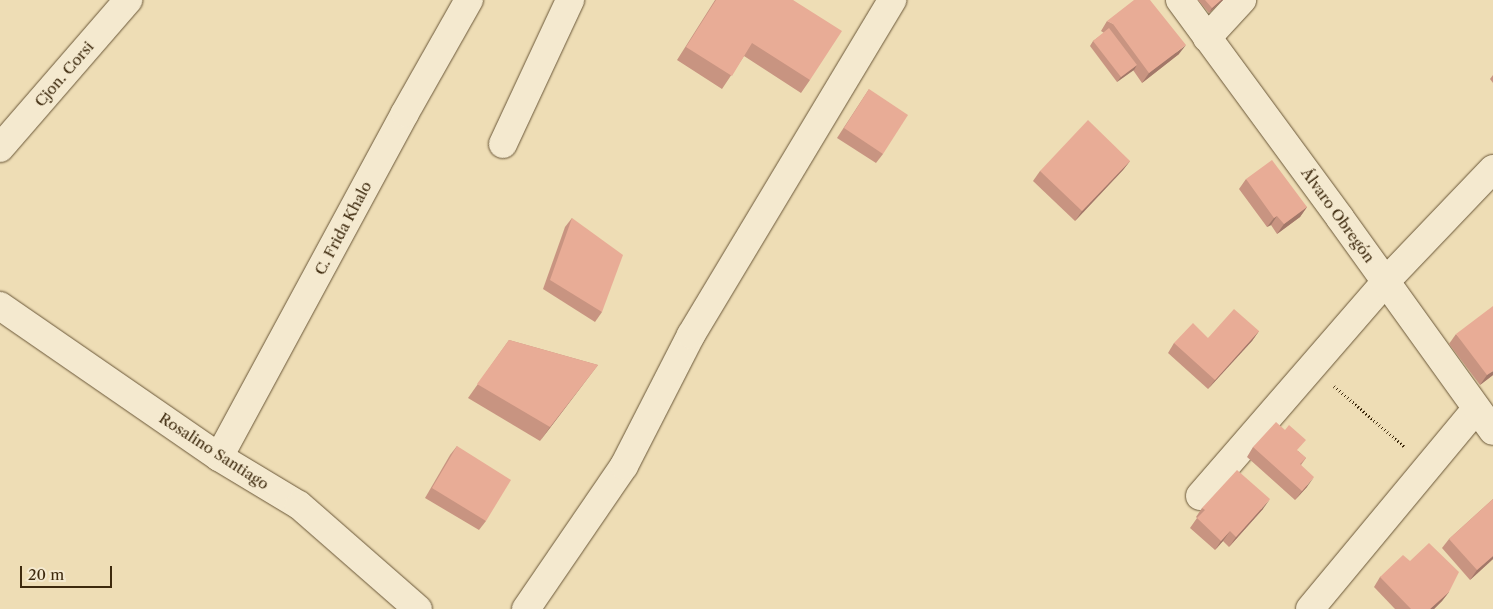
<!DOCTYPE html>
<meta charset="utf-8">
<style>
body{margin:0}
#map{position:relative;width:1493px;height:609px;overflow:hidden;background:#eeddb5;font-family:"Libre Caslon Text",serif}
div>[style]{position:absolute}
.path>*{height:3px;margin-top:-1.5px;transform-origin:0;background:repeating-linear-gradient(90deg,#3d290d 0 1px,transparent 0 3.5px)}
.roads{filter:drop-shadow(0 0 1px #695637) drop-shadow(0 0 1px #695637)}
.minor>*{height:28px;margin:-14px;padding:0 14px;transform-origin:14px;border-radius:14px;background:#f4e9cf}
.tertiary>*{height:28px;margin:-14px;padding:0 14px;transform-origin:14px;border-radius:14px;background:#f4e9cf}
.wall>*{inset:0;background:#c89481}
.shaded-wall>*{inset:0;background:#a27869}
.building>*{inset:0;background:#e8ac96}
span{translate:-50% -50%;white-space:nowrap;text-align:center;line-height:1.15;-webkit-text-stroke:4px #f4e9cf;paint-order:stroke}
.street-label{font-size:15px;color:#3d290d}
.scale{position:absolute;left:20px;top:566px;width:92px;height:22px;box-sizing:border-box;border:2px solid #3d290d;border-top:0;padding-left:6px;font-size:15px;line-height:18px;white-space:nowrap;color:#3d290d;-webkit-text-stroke:4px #f4e9cf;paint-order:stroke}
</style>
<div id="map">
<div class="path">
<div style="left:1334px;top:386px;width:94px;rotate:40.7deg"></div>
</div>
<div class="roads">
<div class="minor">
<div style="left:1207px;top:38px;width:52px;rotate:-47.4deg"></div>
<div style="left:503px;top:144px;width:159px;rotate:-65deg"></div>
<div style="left:0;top:148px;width:196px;rotate:-49.1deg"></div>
<div style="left:0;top:306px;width:266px;rotate:34.6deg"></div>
<div style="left:219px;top:457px;width:93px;rotate:31deg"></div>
<div style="left:299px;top:505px;width:158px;rotate:41.2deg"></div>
<div style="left:219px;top:457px;width:391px;rotate:-61.6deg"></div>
<div style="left:405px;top:113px;width:130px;rotate:-60.5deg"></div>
<div style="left:1200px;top:496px;width:284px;rotate:-49.1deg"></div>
<div style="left:1386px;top:281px;width:155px;rotate:-46.3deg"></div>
<div style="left:526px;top:609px;width:173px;rotate:-55.6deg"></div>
<div style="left:624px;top:466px;width:147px;rotate:-62.9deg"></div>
<div style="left:691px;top:335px;width:391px;rotate:-59deg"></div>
<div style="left:1310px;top:609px;width:260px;rotate:-50.3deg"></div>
</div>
<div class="tertiary">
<div style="left:1180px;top:0;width:270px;rotate:53.7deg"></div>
<div style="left:1340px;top:218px;width:262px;rotate:54.3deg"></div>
</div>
</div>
<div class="wall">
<div style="clip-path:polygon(715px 0,793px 0,810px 80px,801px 93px,744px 56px,722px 89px,677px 60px)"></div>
<div style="clip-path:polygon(1198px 0,1223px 0,1209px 13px)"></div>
<div style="clip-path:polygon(1107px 21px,1179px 54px,1142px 83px,1133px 70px,1117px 82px,1090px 46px,1093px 41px,1104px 33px,1101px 31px)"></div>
<div style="clip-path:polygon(1493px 75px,1493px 83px,1490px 79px)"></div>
<div style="clip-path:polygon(869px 89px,883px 154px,876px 163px,837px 138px)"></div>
<div style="clip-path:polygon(1130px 161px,1123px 170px,1075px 221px,1033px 181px,1040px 171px)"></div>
<div style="clip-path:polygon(1246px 179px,1307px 207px,1300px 217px,1277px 234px,1271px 225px,1267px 227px,1239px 189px)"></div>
<div style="clip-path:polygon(572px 218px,602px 312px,595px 322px,543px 289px,565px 227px)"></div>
<div style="clip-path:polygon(1259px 331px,1252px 341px,1208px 389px,1168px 353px,1174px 343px,1208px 338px)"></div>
<div style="clip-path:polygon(1456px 334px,1493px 375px,1480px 385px,1449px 344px)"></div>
<div style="clip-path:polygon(509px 340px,598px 365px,540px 441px,468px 398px)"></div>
<div style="clip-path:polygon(457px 446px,486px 521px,479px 530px,425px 498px,450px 455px)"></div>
<div style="clip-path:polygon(1253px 447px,1298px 451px,1306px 458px,1301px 465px,1307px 487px,1295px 500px,1247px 457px)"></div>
<div style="clip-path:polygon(1493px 499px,1493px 559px,1470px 580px,1442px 548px,1449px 539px)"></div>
<div style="clip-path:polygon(1202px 508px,1263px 509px,1229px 547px,1223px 541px,1215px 550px,1190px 528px,1197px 518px,1196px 517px)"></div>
<div style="clip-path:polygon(1410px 561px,1449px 592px,1442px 601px,1434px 609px,1395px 609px,1374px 587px,1380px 577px)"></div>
</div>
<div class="shaded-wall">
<div style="clip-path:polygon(1221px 0,1223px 0,1209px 13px,1212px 8px)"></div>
<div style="clip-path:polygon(1186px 45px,1179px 54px,1142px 83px,1149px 73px)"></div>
<div style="clip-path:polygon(1137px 65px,1134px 70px,1117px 82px,1121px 77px)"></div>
<div style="clip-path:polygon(1130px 161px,1123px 170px,1075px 221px,1082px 211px)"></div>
<div style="clip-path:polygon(1307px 207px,1300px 217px,1277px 234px,1284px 224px)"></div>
<div style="clip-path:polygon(1277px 216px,1271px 225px,1267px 227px,1274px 218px)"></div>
<div style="clip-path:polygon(1259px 331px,1252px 341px,1208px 389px,1215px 380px)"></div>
<div style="clip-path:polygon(598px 365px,588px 378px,540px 441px,550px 427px)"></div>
<div style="clip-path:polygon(1493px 371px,1493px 375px,1480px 385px,1487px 375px)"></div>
<div style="clip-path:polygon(1314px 477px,1307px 487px,1295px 500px,1302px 491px)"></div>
<div style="clip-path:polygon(1270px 499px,1263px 509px,1229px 547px,1236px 537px)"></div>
<div style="clip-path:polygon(1230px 531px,1223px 541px,1215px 550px,1221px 541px)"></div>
<div style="clip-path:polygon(1493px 556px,1493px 559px,1470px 580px,1477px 570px)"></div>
<div style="clip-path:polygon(1449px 592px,1442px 601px,1434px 609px,1430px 609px)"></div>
</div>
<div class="building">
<div style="clip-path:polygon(716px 0,793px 0,842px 31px,810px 80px,752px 43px,732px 76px,686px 47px)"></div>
<div style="clip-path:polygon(1134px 0,1150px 0,1186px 45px,1149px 73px,1113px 24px,1107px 21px)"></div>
<div style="clip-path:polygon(1205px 0,1221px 0,1212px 8px)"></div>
<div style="clip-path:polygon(1109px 28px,1137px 65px,1121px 77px,1093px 41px)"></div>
<div style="clip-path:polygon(869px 89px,908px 115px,883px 154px,844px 128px)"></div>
<div style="clip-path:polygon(1088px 120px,1130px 161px,1082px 211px,1040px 171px)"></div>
<div style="clip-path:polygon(1272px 160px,1307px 207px,1284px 224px,1277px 216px,1274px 218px,1246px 179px)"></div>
<div style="clip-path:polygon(572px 218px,623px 255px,602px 312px,550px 280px)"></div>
<div style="clip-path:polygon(1493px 306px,1493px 371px,1487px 375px,1456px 334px)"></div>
<div style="clip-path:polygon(1234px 309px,1259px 331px,1215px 380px,1174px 343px,1193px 323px,1208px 338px)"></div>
<div style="clip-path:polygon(509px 340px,598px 365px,550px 427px,477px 384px)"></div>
<div style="clip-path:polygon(1276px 422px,1285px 430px,1289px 425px,1306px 440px,1297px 450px,1306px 458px,1300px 464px,1314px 477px,1302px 491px,1253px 447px)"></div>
<div style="clip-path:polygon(457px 446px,511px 480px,486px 521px,432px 488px)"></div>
<div style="clip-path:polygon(1237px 470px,1270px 499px,1236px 537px,1230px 531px,1221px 541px,1197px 518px,1205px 510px,1202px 508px)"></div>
<div style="clip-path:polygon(1493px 499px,1493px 556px,1477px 570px,1449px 539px)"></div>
<div style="clip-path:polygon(1429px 543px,1459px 572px,1449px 592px,1430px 609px,1411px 609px,1380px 577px,1403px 555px,1410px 561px)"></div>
</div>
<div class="street-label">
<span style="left:64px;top:74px;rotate:-49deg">Cjon. Corsi</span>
<span style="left:1338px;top:215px;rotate:54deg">Álvaro Obregón</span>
<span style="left:343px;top:228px;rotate:-62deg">C. Frida Khalo</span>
<span style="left:214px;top:451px;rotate:33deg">Rosalino Santiago</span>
</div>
<div class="scale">20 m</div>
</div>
